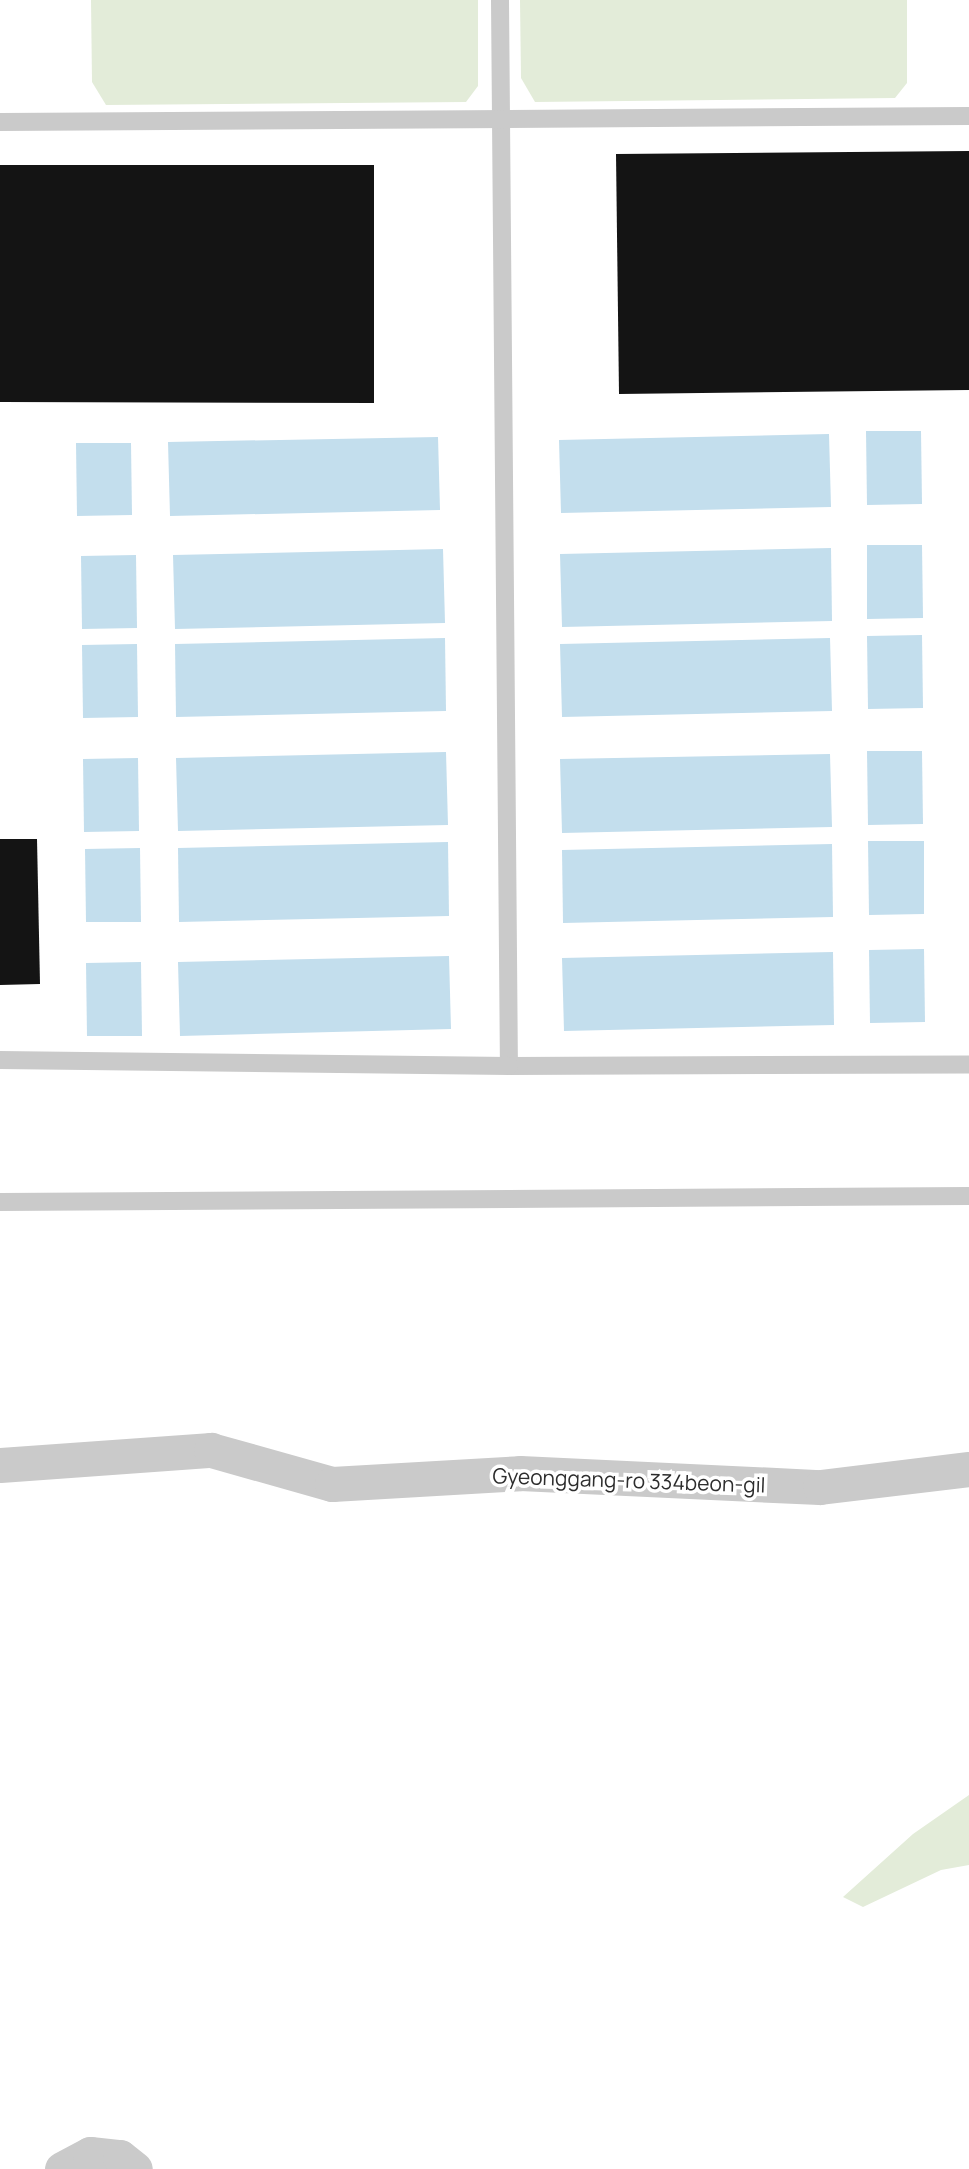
<!DOCTYPE html>
<style>
body{margin:0}
#map{position:relative;width:969px;height:2169px;overflow:hidden;background:#fff;font-family:Manrope,sans-serif}
div>[style]{position:absolute}
.green>*{inset:0;background:#e3ecd9}
.water>*{inset:0;background:#c3deed}
.building>*{inset:0;background:#141414}
.lane>*{height:18px;margin:-9px;padding:0 9px;transform-origin:9px;border-radius:9px;background:#cacaca}
.street>*{height:35px;margin:-17.5px;padding:0 17.5px;transform-origin:17.5px;border-radius:17.5px;background:#cacaca}
span{translate:-50% -50%;white-space:nowrap;text-align:center;line-height:1.15;-webkit-text-stroke:7px #fff;paint-order:stroke}
.street-label{font-size:21px;color:#2d2d2d}
</style>
<div id="map">
<div class="green">
<div style="clip-path:polygon(91px 0,478px 0,478px 86px,466px 102px,106px 105px,92px 82px)"></div>
<div style="clip-path:polygon(520px 0,907px 0,907px 83px,895px 98px,535px 102px,521px 78px)"></div>
<div style="clip-path:polygon(969px 1795px,969px 1865px,941px 1870px,863px 1907px,843px 1897px,913px 1834px)"></div>
</div>
<div class="water">
<div style="clip-path:polygon(921px 431px,922px 504px,867px 505px,866px 431px)"></div>
<div style="clip-path:polygon(829px 434px,831px 507px,561px 513px,559px 440px)"></div>
<div style="clip-path:polygon(438px 437px,440px 510px,170px 516px,168px 442px)"></div>
<div style="clip-path:polygon(76px 443px,131px 443px,132px 515px,77px 516px)"></div>
<div style="clip-path:polygon(867px 545px,922px 545px,923px 618px,867px 619px)"></div>
<div style="clip-path:polygon(831px 548px,832px 621px,562px 627px,560px 554px)"></div>
<div style="clip-path:polygon(443px 549px,445px 623px,175px 629px,173px 555px)"></div>
<div style="clip-path:polygon(136px 555px,137px 628px,82px 629px,81px 556px)"></div>
<div style="clip-path:polygon(922px 635px,923px 708px,868px 709px,867px 636px)"></div>
<div style="clip-path:polygon(445px 638px,446px 711px,176px 717px,175px 644px)"></div>
<div style="clip-path:polygon(830px 638px,832px 711px,562px 717px,560px 644px)"></div>
<div style="clip-path:polygon(137px 644px,138px 717px,83px 718px,82px 645px)"></div>
<div style="clip-path:polygon(867px 751px,922px 751px,923px 824px,868px 825px)"></div>
<div style="clip-path:polygon(446px 752px,448px 825px,178px 831px,176px 758px)"></div>
<div style="clip-path:polygon(830px 754px,832px 827px,562px 833px,560px 759px)"></div>
<div style="clip-path:polygon(138px 758px,139px 831px,84px 832px,83px 759px)"></div>
<div style="clip-path:polygon(868px 841px,924px 841px,924px 914px,869px 915px)"></div>
<div style="clip-path:polygon(448px 842px,449px 916px,179px 922px,178px 848px)"></div>
<div style="clip-path:polygon(832px 844px,833px 917px,563px 923px,562px 850px)"></div>
<div style="clip-path:polygon(140px 848px,141px 922px,86px 922px,85px 849px)"></div>
<div style="clip-path:polygon(924px 949px,925px 1022px,870px 1023px,869px 950px)"></div>
<div style="clip-path:polygon(833px 952px,834px 1025px,564px 1031px,562px 958px)"></div>
<div style="clip-path:polygon(449px 956px,451px 1029px,180px 1036px,178px 962px)"></div>
<div style="clip-path:polygon(141px 962px,142px 1036px,87px 1036px,86px 963px)"></div>
</div>
<div class="building">
<div style="clip-path:polygon(969px 151px,969px 390px,619px 394px,616px 154px)"></div>
<div style="clip-path:polygon(0 165px,374px 165px,374px 403px,0 402px)"></div>
<div style="clip-path:polygon(0 839px,37px 839px,40px 984px,0 985px)"></div>
</div>
<div class="lane">
<div style="left:500px;top:0;width:1066px;rotate:89.52deg"></div>
<div style="left:509px;top:1066px;width:460px;rotate:-0.2deg"></div>
<div style="left:0;top:122px;width:969px;rotate:-0.35deg"></div>
<div style="left:0;top:1060px;width:509px;rotate:0.68deg"></div>
<div style="left:0;top:1202px;width:969px;rotate:-0.35deg"></div>
</div>
<div class="street">
<div style="left:0;top:1465px;width:212px;rotate:-4.1deg"></div>
<div style="left:211px;top:1450px;width:126px;rotate:15.7deg"></div>
<div style="left:332px;top:1484px;width:188px;rotate:-3.3deg"></div>
<div style="left:520px;top:1473px;width:300px;rotate:2.7deg"></div>
<div style="left:820px;top:1487px;width:150px;rotate:-6.9deg"></div>
<div style="left:62px;top:2169px;width:32px;rotate:-28deg"></div>
<div style="left:90px;top:2154px;width:30px;rotate:6deg"></div>
<div style="left:120px;top:2157px;width:19px;rotate:39deg"></div>
</div>
<div class="street-label">
<span style="left:629px;top:1480px;rotate:2deg">Gyeonggang-ro 334beon-gil</span>
</div>
</div>
